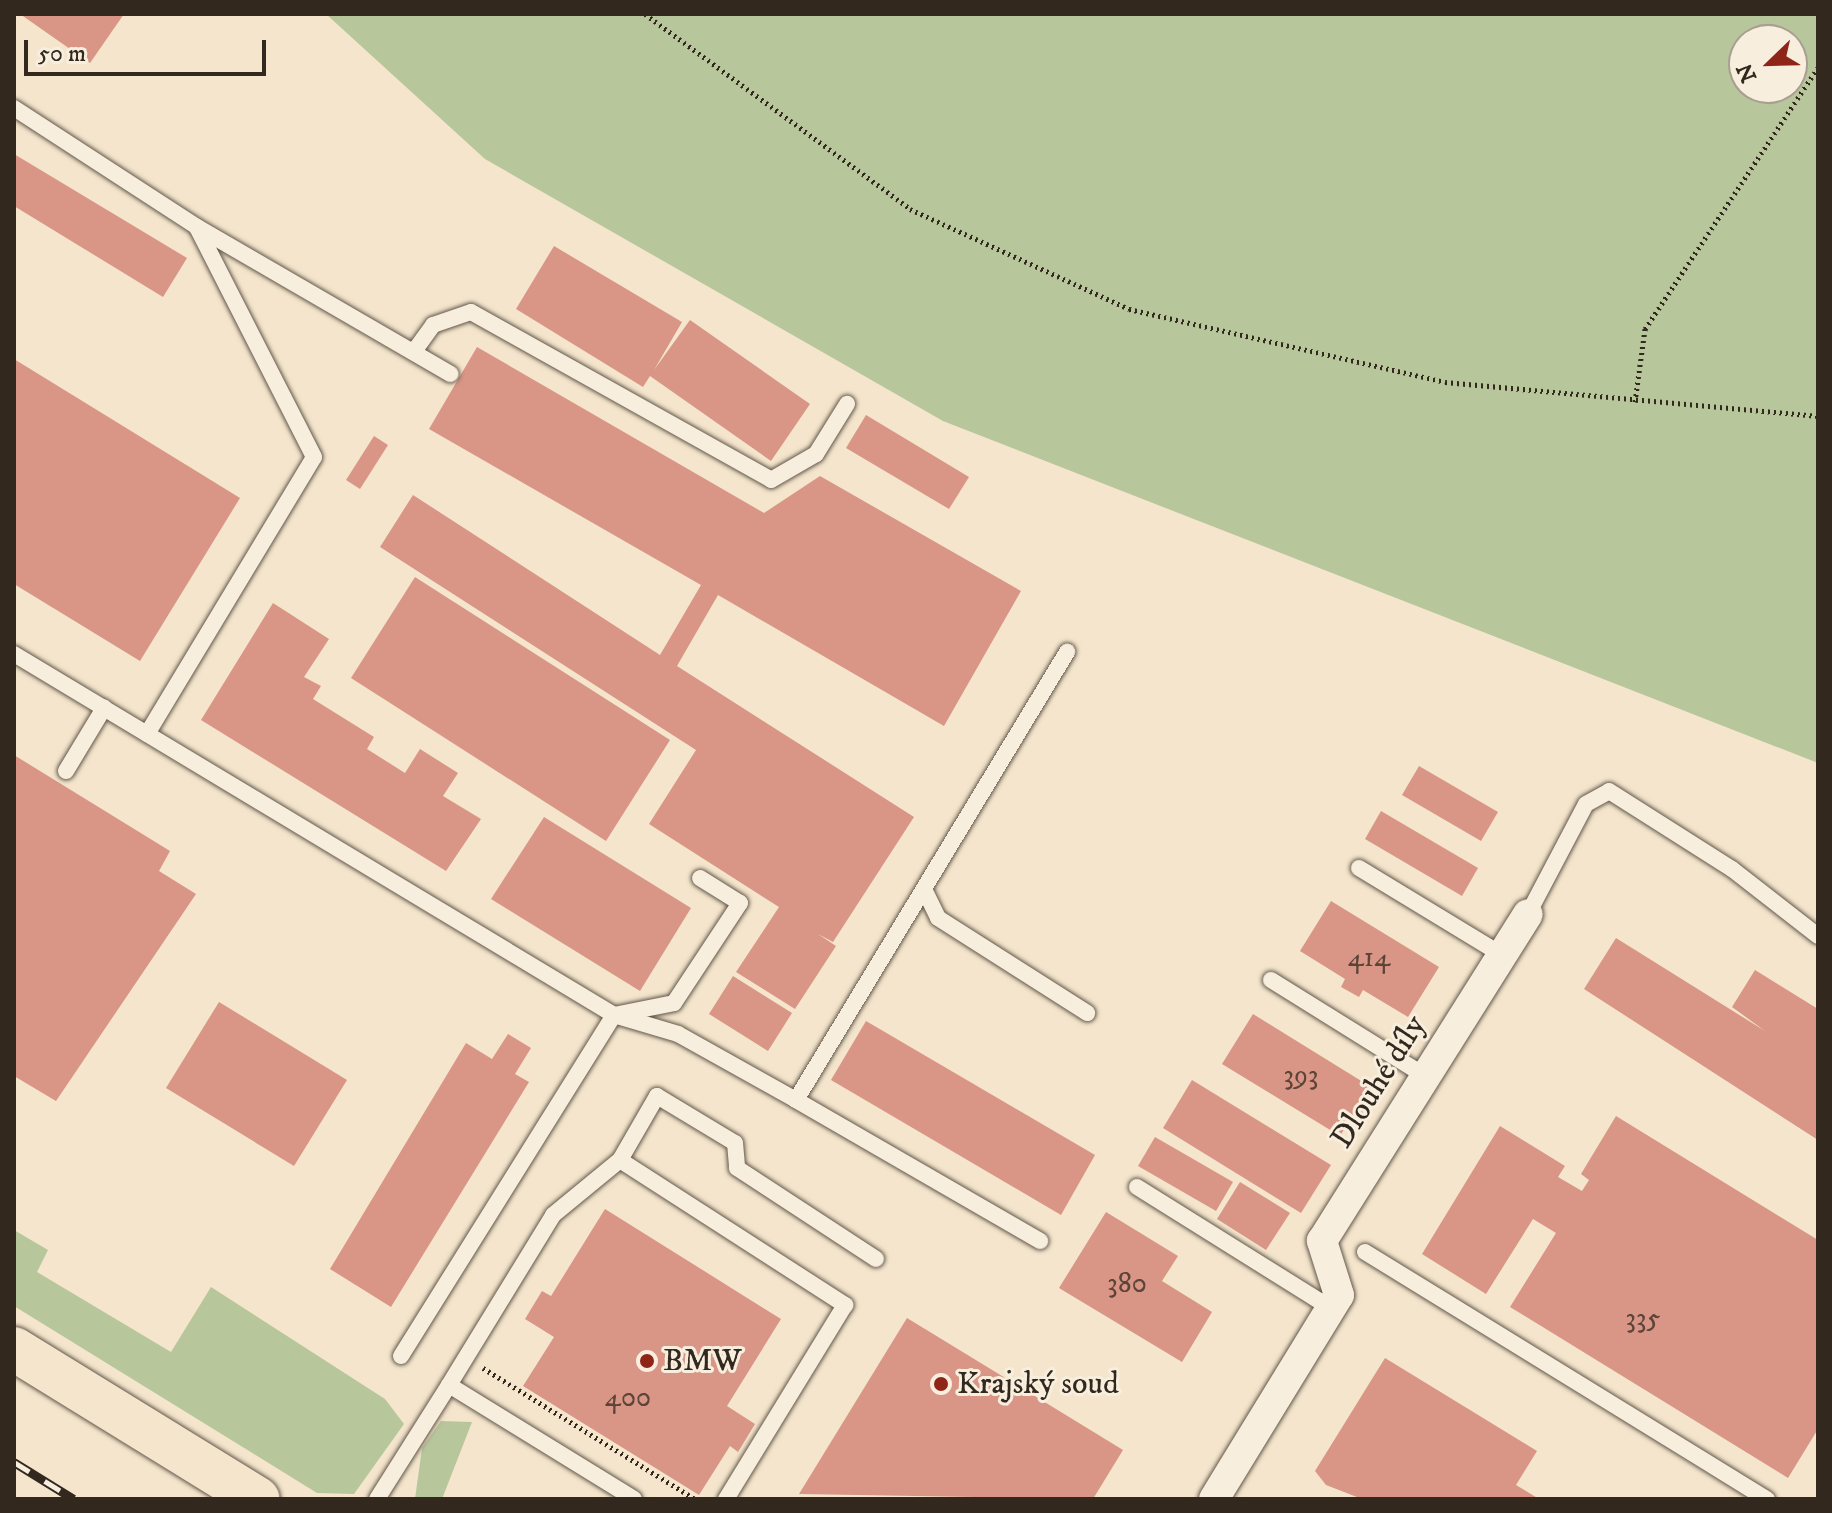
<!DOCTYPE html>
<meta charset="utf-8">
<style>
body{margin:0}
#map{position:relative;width:1832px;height:1513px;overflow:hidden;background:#f4e5cc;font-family:"IM FELL DW Pica",serif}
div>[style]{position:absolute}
.green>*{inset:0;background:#b7c69b}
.building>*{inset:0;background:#d99686}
.path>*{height:5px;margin-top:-2.5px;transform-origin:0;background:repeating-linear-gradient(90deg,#32281e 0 2px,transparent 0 6px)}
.roads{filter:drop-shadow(0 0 2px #62574a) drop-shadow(0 0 2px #62574a)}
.service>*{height:16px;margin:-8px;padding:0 8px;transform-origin:8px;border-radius:8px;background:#f8eede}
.minor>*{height:30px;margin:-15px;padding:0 15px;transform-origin:15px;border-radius:15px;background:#f8eede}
.primary>*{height:44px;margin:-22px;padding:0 22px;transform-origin:22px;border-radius:22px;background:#f4e5cc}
.rail>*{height:9px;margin-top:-4.5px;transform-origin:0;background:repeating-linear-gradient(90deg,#f8eede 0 18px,#32281e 0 36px);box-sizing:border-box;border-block:2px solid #32281e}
.dots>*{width:22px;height:22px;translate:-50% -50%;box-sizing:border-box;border:4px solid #f8eede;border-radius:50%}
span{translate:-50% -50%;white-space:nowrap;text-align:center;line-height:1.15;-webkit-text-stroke:6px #f8eede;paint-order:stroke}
.number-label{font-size:28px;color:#5c4438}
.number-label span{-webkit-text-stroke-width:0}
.street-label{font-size:32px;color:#32281e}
.poi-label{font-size:32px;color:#32281e}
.left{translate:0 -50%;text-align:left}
.frame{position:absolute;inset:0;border:16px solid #32281e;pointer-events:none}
.north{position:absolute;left:1728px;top:24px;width:80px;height:80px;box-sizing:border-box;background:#f8eede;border:2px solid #a99f91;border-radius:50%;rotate:247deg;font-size:22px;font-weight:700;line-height:32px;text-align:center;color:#32281e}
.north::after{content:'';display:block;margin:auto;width:28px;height:36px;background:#8f2418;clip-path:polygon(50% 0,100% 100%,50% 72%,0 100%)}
.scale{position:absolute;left:24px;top:40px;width:242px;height:36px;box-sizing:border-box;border:4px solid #32281e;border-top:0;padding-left:10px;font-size:24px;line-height:28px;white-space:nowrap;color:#32281e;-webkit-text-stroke:6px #f8eede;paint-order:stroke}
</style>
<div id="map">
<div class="green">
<div style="clip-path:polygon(evenodd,326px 14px,1818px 14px,1818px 763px,943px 421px,485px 159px,326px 14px,1744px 40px,1792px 40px,1792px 88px,1744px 88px,1744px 40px)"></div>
<div style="clip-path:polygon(14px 1230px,48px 1250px,37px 1272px,171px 1352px,211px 1287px,385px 1399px,404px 1424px,354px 1494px,317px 1493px,14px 1306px)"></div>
<div style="clip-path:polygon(441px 1421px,472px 1422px,442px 1499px,415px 1499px,422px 1448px)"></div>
</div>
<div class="building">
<div style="clip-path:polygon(20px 14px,124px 14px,90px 63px)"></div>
<div style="clip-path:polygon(14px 154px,187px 258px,163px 297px,14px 206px)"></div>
<div style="clip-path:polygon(554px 246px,682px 322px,654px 370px,690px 320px,810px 404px,771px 461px,650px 376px,643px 387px,516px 309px)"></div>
<div style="clip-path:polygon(477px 347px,764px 513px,820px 476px,1021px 591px,944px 726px,718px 595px,677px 666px,914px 817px,833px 942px,818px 934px,836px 946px,795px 1009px,736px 972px,779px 907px,649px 824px,696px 750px,380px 547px,413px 495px,660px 655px,701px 585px,429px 429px)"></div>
<div style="clip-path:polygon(14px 359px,240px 498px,140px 661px,14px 584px)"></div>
<div style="clip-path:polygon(866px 415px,969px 477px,949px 509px,846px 448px)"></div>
<div style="clip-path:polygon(374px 436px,388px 445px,360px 489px,346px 480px)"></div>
<div style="clip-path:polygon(415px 577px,670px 740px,606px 841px,351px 678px)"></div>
<div style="clip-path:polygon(273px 603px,329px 639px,304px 677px,321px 686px,313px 699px,374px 737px,367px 749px,405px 773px,420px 749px,458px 773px,443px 796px,481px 819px,446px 871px,201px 720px)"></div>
<div style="clip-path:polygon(14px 755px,170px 851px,159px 871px,196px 894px,56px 1101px,14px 1076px)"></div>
<div style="clip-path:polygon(1419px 766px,1498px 812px,1481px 841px,1402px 795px)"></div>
<div style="clip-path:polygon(1381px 811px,1478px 868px,1462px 896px,1365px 839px)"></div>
<div style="clip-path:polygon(544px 817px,691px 908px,640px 991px,491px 899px)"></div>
<div style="clip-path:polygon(1331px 901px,1439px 967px,1408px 1017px,1363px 990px,1359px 997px,1341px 987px,1345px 979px,1300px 951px)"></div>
<div style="clip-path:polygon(1616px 938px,1765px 1031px,1732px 1007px,1755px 970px,1818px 1009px,1818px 1140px,1584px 989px)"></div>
<div style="clip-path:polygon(733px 976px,792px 1013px,768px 1051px,709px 1014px)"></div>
<div style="clip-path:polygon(219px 1002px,347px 1080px,294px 1166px,166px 1088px)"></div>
<div style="clip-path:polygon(1253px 1014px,1371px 1087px,1361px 1103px,1364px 1117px,1350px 1120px,1340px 1136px,1222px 1064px)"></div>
<div style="clip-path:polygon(866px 1021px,1095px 1155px,1061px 1215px,831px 1080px)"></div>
<div style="clip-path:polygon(508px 1034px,531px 1048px,515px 1074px,529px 1082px,391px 1307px,330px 1269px,466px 1043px,492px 1059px)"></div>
<div style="clip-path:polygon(1192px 1080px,1331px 1165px,1301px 1213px,1163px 1128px)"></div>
<div style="clip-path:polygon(1616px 1116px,1818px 1240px,1818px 1429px,1788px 1478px,1510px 1307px,1556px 1233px,1533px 1219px,1486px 1294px,1422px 1254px,1500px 1126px,1565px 1166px,1558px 1177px,1582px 1191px,1589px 1180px,1581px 1174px)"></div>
<div style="clip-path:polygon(1155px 1137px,1233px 1182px,1216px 1211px,1138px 1166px)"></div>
<div style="clip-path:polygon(1240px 1182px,1290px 1213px,1266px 1250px,1217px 1219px)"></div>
<div style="clip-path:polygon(605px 1209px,781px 1319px,727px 1406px,755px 1424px,738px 1452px,730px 1446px,699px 1495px,523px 1386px,554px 1337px,525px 1319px,542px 1291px,551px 1296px)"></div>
<div style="clip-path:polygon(1106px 1212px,1178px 1256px,1162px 1281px,1212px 1312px,1182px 1362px,1059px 1288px)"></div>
<div style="clip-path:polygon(907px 1318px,1123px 1450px,1093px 1499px,799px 1494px)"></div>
<div style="clip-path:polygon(1385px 1358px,1537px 1451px,1516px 1485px,1539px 1499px,1362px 1499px,1326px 1485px,1315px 1471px)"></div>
</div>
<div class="path">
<div style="left:645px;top:14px;width:329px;rotate:36.3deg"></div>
<div style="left:910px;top:209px;width:241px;rotate:24.5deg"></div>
<div style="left:1129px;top:309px;width:324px;rotate:13deg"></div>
<div style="left:1445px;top:382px;width:375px;rotate:5.2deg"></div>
<div style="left:1635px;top:402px;width:74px;rotate:-82.2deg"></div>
<div style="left:1645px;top:329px;width:313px;rotate:-56.5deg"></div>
<div style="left:483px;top:1368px;width:249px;rotate:31.7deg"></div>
</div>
<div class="roads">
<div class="service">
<div style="left:14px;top:108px;width:218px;rotate:33deg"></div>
<div style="left:415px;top:350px;width:31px;rotate:-54deg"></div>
<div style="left:433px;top:325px;width:40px;rotate:-18.9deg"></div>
<div style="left:471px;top:312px;width:344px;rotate:29.2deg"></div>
<div style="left:771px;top:480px;width:52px;rotate:-30deg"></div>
<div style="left:816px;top:454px;width:59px;rotate:-58.2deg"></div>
<div style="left:14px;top:654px;width:700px;rotate:31.03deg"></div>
<div style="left:614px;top:1015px;width:61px;rotate:-11.3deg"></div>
<div style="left:674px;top:1003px;width:120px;rotate:-56.6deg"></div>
<div style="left:740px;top:903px;width:47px;rotate:-148deg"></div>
<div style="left:147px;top:734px;width:323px;rotate:-58.9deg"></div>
<div style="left:314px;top:457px;width:258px;rotate:-117deg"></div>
<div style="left:197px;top:227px;width:293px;rotate:30.1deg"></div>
<div style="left:66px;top:771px;width:74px;rotate:-58.9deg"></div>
<div style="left:1359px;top:868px;width:167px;rotate:31.3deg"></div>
<div style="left:924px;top:889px;width:32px;rotate:64deg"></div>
<div style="left:938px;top:918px;width:177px;rotate:32.5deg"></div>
<div style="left:1528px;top:914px;width:124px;rotate:-62.2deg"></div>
<div style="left:1586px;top:804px;width:26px;rotate:-29deg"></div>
<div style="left:1609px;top:791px;width:146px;rotate:32.4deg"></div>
<div style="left:1732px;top:869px;width:109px;rotate:37.9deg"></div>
<div style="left:1271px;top:980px;width:181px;rotate:31.9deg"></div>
<div style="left:796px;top:1100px;width:282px;rotate:30deg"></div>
<div style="left:620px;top:1160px;width:74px;rotate:-60deg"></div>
<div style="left:657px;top:1096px;width:91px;rotate:31.1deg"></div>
<div style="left:735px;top:1143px;width:25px;rotate:85deg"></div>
<div style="left:737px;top:1168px;width:166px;rotate:33.2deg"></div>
<div style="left:1137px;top:1187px;width:229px;rotate:32deg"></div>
<div style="left:1365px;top:1252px;width:472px;rotate:31.6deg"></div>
<div style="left:401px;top:1356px;width:402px;rotate:-58deg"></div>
<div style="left:614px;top:1015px;width:67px;rotate:16.5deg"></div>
<div style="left:678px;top:1034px;width:135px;rotate:29.2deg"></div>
<div style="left:796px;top:1100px;width:524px;rotate:-58.83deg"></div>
<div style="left:449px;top:1385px;width:199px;rotate:-58.5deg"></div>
<div style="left:553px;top:1215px;width:87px;rotate:-39.4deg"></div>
<div style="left:620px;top:1160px;width:268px;rotate:32.8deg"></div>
<div style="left:845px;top:1305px;width:228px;rotate:121.5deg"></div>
<div style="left:377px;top:1499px;width:135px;rotate:-57.7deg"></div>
<div style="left:449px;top:1385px;width:217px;rotate:31.6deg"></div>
</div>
<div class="minor">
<div style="left:1214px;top:1499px;width:239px;rotate:-58.5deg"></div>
<div style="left:1339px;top:1295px;width:57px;rotate:-107.5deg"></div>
<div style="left:1322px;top:1241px;width:386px;rotate:-57.8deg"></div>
</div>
<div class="primary">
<div style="left:14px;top:1349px;width:286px;rotate:31.6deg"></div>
</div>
</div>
<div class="rail">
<div style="left:14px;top:1462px;width:70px;rotate:31.7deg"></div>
</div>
<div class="dots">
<div style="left:647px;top:1361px;background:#8f2418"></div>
<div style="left:941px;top:1384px;background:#8f2418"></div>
</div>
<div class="number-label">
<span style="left:1369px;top:958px">414</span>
<span style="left:1301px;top:1076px">393</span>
<span style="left:1127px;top:1284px">380</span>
<span style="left:1643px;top:1319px">335</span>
<span style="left:628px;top:1398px">400</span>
</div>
<div class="street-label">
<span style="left:1379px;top:1082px;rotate:-58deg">Dlouhé díly</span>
</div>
<div class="poi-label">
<span class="left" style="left:663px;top:1361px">BMW</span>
<span class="left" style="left:957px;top:1384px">Krajský soud</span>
</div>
<div class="frame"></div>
<div class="north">N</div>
<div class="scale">50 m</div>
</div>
